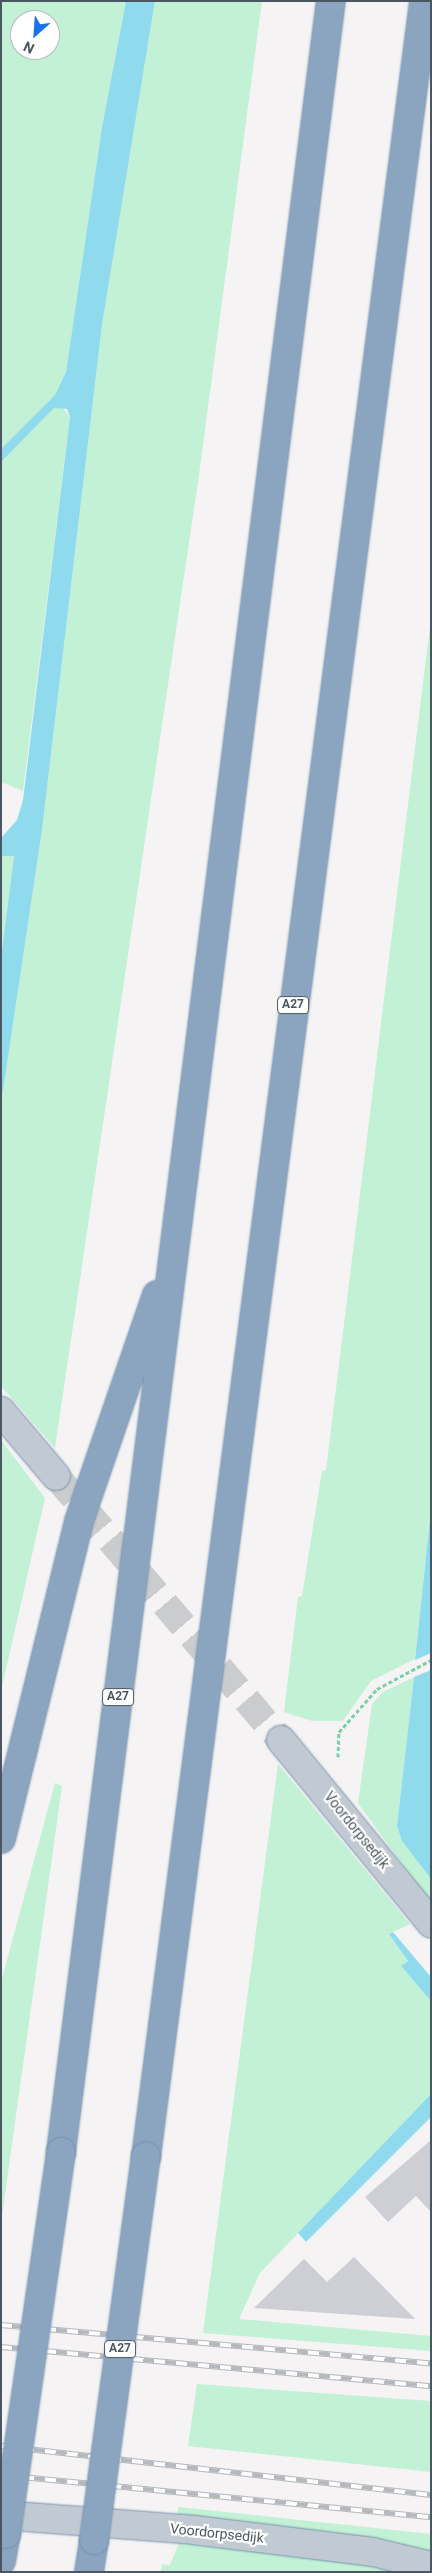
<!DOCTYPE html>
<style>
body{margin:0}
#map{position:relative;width:432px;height:2573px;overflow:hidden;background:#f5f3f3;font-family:Roboto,sans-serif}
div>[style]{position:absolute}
.green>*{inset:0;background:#c3f1d5}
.water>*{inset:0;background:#90daee}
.building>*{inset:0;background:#cdcfd5}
.minor-tunnel>*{height:28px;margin-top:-14px;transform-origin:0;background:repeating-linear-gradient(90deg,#caccce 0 28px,transparent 0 42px)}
.path>*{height:3px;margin-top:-1.5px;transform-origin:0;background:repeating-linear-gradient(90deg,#7ad0a6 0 4px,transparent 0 6.5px)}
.roads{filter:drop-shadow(0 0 1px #7690ad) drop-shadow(0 0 1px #7690ad)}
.minor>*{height:28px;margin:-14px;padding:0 14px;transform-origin:14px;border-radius:14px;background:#c1cad2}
.motorway>*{height:28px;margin:-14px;padding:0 14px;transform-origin:14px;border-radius:14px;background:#8ba5c1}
.rail>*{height:5.5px;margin-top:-2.75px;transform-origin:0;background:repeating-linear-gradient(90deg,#fff 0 11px,#b5b8bd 0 22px);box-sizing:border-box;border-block:1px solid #b5b8bd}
.bridges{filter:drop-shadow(0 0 1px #7690ad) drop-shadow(0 0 1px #7690ad)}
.motorway-bridge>*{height:28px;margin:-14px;padding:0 14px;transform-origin:14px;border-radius:14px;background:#8ba5c1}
span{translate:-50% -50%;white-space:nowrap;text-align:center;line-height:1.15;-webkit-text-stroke:4.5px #fff;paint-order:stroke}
.shield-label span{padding:1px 4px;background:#fff;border:1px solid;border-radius:4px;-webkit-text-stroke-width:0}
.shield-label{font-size:12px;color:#4a5661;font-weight:700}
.street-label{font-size:14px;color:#4a5661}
.frame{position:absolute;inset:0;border:2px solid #4a5661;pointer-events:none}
.north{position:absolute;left:10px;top:10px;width:50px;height:50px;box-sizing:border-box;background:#fff;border:1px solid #b7bbc0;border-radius:50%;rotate:206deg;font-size:14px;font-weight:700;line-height:20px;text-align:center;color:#4a5661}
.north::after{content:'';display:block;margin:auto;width:18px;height:22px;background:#1a73e8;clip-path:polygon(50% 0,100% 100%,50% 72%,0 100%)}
</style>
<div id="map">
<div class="green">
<div style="clip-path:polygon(evenodd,1px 1px,126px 1px,102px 127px,66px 372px,55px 395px,1px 449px,1px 1px,20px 20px,50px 20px,50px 50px,20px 50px,20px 20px)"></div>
<div style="clip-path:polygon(155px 1px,262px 1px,199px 475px,55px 1448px,1px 1386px,1px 1104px,42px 830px,102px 325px)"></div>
<div style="clip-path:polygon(62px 407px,70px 417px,23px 791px,1px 782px,1px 462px,54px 408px)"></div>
<div style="clip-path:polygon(431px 618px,431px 1510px,415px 1659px,371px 1681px,343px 1721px,312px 1721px,284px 1712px,298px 1597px,302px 1596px,322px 1471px,326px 1470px)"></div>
<div style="clip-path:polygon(4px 853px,14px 856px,1px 958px,1px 856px)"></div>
<div style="clip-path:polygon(1px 1440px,45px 1498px,1px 1691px)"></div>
<div style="clip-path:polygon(414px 1677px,397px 1826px,402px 1841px,431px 1879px,431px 1904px,358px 1803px,372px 1704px,383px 1692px)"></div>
<div style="clip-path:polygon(278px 1764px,410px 1924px,389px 1934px,408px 1961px,401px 1966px,431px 2001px,431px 2094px,260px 2273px,239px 2319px,431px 2336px,431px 2351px,203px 2333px)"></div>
<div style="clip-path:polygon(55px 1783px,62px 1786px,1px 2223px,1px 1982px)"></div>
<div style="clip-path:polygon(197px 2384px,431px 2401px,431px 2472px,188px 2446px)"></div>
<div style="clip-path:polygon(178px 2507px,431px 2534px,431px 2558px,177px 2517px)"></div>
<div style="clip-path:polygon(182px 2536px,364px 2560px,410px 2572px,161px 2572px,162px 2564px,170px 2565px)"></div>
</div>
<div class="water">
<div style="clip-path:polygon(126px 1px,155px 1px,102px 325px,42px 830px,1px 1104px,1px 958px,14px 856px,1px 856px,1px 838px,17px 820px,23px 800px,70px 417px,67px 409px,54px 408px,1px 462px,1px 449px,55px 395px,66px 372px,102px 127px)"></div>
<div style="clip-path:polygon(431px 1510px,431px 1653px,415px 1660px)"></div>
<div style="clip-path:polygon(431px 1670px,431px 1879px,402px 1841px,397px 1826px,414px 1677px)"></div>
<div style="clip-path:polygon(393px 1932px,431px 1977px,431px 2001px,401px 1966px,408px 1961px,389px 1934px)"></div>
<div style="clip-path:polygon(431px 2094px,431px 2117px,306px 2242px,298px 2233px)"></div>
</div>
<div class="building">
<div style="clip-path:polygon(431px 2140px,431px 2212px,416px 2196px,388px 2222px,365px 2197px)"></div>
<div style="clip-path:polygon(354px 2257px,415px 2319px,254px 2308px,304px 2259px,327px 2282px)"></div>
</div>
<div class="minor-tunnel">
<div style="left:56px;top:1476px;width:347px;rotate:49.6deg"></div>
</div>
<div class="path">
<div style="left:338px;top:1757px;width:25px;rotate:-88deg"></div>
<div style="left:339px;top:1732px;width:57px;rotate:-48.5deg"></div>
<div style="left:377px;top:1689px;width:61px;rotate:-28.2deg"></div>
</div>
<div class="roads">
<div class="minor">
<div style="left:1px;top:1411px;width:85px;rotate:49.8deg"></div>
<div style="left:281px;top:1740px;width:237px;rotate:50.7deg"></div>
<div style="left:1px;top:2515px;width:194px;rotate:4.4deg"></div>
<div style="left:194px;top:2530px;width:180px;rotate:7deg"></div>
<div style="left:373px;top:2552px;width:60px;rotate:13.6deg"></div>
</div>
<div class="motorway">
<div style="left:1px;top:1839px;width:327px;rotate:-76.2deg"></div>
<div style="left:79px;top:1521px;width:239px;rotate:-71deg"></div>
<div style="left:61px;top:2152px;width:2168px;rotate:-82.85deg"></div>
<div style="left:146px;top:2157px;width:2174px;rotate:-82.65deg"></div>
<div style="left:1px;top:2561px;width:27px;rotate:-80deg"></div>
<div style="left:89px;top:2572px;width:32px;rotate:-81deg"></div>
</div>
</div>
<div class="rail">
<div style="left:1px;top:2325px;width:432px;rotate:5.1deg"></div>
<div style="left:1px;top:2347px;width:432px;rotate:5.2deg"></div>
<div style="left:1px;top:2446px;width:433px;rotate:6.5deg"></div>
<div style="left:1px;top:2475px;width:432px;rotate:5.6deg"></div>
</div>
<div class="bridges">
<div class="motorway-bridge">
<div style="left:6px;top:2534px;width:386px;rotate:-81.8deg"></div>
<div style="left:94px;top:2540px;width:387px;rotate:-82.3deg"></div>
</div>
</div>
<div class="shield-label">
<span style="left:293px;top:1005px">A27</span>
<span style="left:118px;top:1697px">A27</span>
<span style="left:120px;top:2349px">A27</span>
</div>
<div class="street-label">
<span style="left:357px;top:1830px;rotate:51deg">Voordorpsedijk</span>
<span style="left:217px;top:2533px;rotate:6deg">Voordorpsedijk</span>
</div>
<div class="frame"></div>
<div class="north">N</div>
</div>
